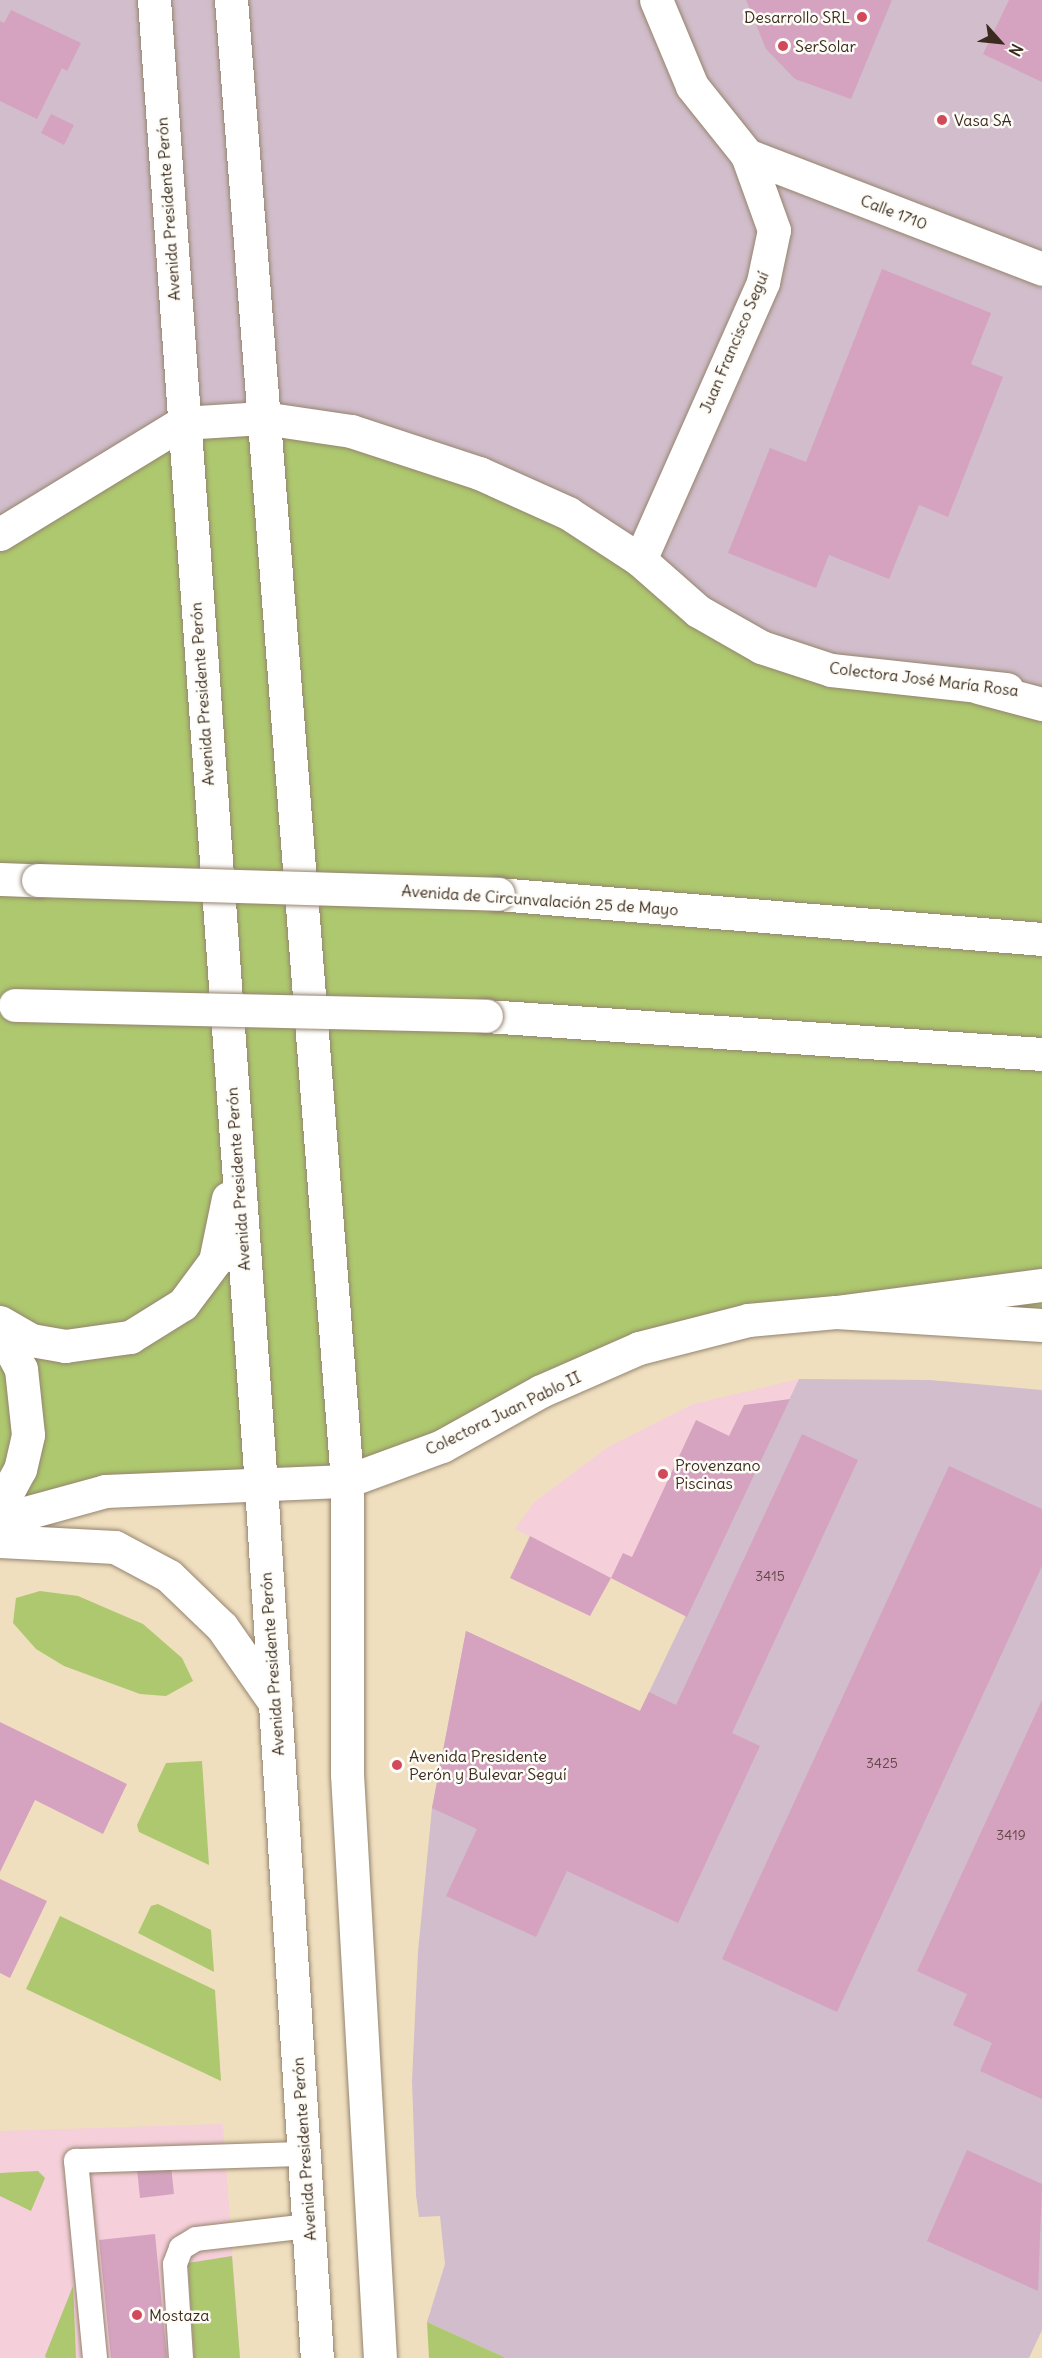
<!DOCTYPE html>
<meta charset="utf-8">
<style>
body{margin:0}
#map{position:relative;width:1042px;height:2358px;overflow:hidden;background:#efdfbf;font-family:Delius,sans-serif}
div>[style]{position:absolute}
.built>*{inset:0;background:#f5cfda}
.industrial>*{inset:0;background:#d1bdcb}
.green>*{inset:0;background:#adc86e}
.building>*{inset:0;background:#d5a3bf}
.roads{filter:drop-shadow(0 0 2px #95846e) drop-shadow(0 0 2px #95846e)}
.lane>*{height:24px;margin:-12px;padding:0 12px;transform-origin:12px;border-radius:12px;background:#fff}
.street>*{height:33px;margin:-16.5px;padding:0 16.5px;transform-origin:16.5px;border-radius:16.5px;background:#fff}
.secondary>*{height:33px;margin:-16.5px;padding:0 16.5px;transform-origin:16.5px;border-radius:16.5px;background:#fff}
.primary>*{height:33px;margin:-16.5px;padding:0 16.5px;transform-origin:16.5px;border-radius:16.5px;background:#fff}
.highway>*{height:33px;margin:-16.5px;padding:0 16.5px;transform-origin:16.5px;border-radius:16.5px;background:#fff}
.bridges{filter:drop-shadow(0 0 2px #95846e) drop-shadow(0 0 2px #95846e)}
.highway-bridge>*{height:33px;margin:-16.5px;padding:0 16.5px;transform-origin:16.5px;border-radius:16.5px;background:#fff}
.dots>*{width:16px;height:16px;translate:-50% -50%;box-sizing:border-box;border:3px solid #fdfcf7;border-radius:50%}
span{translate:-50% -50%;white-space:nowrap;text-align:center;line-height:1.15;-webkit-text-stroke:5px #fdfcf7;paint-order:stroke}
.number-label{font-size:14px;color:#624846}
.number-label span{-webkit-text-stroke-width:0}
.poi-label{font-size:16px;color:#3b2a1e}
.right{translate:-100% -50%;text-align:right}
.left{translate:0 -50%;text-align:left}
.street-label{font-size:16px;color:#3b2a1e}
.north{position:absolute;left:970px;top:12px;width:60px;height:60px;-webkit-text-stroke:4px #fdfcf7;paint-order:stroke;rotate:117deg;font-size:16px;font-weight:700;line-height:24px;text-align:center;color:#3b2a1e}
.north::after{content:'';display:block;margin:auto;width:21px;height:27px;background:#3b2a1e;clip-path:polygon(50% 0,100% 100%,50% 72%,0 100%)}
</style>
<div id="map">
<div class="built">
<div style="clip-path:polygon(799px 1379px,687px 1617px,515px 1529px,534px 1502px,608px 1447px,693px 1404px)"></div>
<div style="clip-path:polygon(223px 2124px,240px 2358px,0 2358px,0 2131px)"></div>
</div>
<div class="industrial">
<div style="clip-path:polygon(0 0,1042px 0,1042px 692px,0 534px)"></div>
<div style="clip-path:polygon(799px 1379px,930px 1380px,1042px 1390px,1042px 2330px,1029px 2358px,506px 2358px,427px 2322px,445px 2264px,440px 2216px,419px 2217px,416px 2195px,412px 2081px,418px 1952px,432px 1808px,466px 1631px,640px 1711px)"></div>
</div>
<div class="green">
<div style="clip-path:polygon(263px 418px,479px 473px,761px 647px,1042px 692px,1042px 1325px,748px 1320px,442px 1446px,261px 1486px,0 1520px,0 534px,135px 448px)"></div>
<div style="clip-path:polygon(40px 1591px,78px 1596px,143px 1624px,182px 1658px,193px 1681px,166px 1696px,140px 1694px,64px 1666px,36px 1649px,13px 1623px,16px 1598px)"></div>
<div style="clip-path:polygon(202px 1761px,209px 1865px,139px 1832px,137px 1825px,166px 1763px)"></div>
<div style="clip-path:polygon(158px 1904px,211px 1930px,214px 1972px,138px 1933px,151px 1906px)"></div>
<div style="clip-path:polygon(60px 1916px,215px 1990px,221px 2081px,26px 1989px)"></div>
<div style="clip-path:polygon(38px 2171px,45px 2178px,31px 2211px,0 2196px,0 2173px)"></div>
<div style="clip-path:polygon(232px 2256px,240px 2358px,194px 2358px,188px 2263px)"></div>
<div style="clip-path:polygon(73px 2286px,76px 2358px,46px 2358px,45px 2356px)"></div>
<div style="clip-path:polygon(427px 2322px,506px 2358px,429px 2358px)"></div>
</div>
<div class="building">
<div style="clip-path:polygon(746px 0,892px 0,851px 99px,795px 79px,766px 49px)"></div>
<div style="clip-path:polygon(1009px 0,1042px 0,1042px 82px,983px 54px)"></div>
<div style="clip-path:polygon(11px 10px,81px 43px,67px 71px,62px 68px,37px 119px,0 101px,0 21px,4px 23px)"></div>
<div style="clip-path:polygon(51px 114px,74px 125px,64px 145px,41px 133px)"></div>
<div style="clip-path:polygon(882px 269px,991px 313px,971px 364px,1003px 377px,948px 517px,919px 505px,889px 579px,829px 555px,816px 588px,728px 553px,770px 448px,806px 462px)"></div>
<div style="clip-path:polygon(790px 1399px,687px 1617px,611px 1578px,623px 1553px,632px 1557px,696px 1420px,729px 1436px,744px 1405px)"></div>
<div style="clip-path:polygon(802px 1434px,858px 1460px,732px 1733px,760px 1746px,678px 1923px,567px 1871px,536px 1937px,446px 1896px,477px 1829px,432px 1808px,466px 1631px,640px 1711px,649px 1692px,676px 1705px)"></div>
<div style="clip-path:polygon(949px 1466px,1042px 1509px,1042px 1566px,837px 2012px,722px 1959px)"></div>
<div style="clip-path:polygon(530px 1536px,611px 1578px,590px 1616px,510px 1578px)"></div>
<div style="clip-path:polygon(1042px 1700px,1042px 2099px,980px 2071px,992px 2043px,953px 2025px,967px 1994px,917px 1971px)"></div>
<div style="clip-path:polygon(0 1722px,127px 1784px,103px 1834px,35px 1800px,0 1872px)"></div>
<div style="clip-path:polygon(0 1879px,47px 1901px,10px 1978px,0 1973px)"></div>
<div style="clip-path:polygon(967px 2150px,1042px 2184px,1038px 2291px,927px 2241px)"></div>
<div style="clip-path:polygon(171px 2166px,174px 2194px,140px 2198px,137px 2169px)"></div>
<div style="clip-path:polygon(155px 2234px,167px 2358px,111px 2358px,99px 2240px)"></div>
</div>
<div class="roads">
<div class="lane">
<div style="left:95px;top:2358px;width:198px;rotate:-95.5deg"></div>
<div style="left:76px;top:2161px;width:228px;rotate:-1.8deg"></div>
<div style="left:181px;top:2358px;width:94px;rotate:-93.7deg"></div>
<div style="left:175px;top:2264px;width:17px;rotate:-69deg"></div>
<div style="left:181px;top:2248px;width:17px;rotate:-31deg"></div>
<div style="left:196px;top:2239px;width:114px;rotate:-6.6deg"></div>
</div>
<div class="street">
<div style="left:747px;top:155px;width:316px;rotate:21.1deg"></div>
<div style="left:640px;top:560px;width:304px;rotate:-66.1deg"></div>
<div style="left:763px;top:282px;width:53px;rotate:-78.1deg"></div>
<div style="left:774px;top:230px;width:80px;rotate:-109.8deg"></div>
<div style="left:747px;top:155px;width:88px;rotate:-128.6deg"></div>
<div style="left:692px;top:86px;width:93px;rotate:-112.7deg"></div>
</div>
<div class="secondary">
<div style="left:0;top:534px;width:213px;rotate:-31.4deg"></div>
<div style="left:182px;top:423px;width:81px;rotate:-3.5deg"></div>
<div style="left:263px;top:418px;width:89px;rotate:8.4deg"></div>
<div style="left:351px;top:431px;width:135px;rotate:18.2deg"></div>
<div style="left:479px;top:473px;width:98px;rotate:24.2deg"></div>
<div style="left:568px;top:513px;width:86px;rotate:33.1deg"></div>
<div style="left:640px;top:560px;width:77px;rotate:41.3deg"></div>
<div style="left:698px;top:611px;width:73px;rotate:29.7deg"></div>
<div style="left:761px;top:647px;width:74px;rotate:18.2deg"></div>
<div style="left:831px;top:670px;width:177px;rotate:6.2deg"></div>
<div style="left:0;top:1330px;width:44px;rotate:61.7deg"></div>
<div style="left:21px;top:1369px;width:66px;rotate:83.9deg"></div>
<div style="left:28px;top:1435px;width:35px;rotate:103deg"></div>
<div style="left:20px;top:1469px;width:42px;rotate:118.4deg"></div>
<div style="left:0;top:1520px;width:109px;rotate:-15.4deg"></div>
<div style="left:105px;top:1491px;width:242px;rotate:-2.4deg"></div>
<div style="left:347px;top:1481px;width:101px;rotate:-20.2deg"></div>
<div style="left:442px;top:1446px;width:113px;rotate:-29.1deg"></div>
<div style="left:541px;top:1391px;width:107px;rotate:-23.7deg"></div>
<div style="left:639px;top:1348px;width:113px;rotate:-14.4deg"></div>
<div style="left:748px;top:1320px;width:88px;rotate:-5.2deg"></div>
<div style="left:836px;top:1312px;width:206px;rotate:3.6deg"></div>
</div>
<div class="primary">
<div style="left:154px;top:0;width:1490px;rotate:85.88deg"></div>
<div style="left:261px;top:1486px;width:874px;rotate:86.33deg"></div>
<div style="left:231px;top:0;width:1486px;rotate:85.52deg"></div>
<div style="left:347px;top:1481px;width:293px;rotate:90deg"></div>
<div style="left:347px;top:1774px;width:585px;rotate:86.77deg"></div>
<div style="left:0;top:1322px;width:36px;rotate:30deg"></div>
<div style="left:31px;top:1340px;width:35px;rotate:10deg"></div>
<div style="left:65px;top:1346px;width:66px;rotate:-7.9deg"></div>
<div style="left:130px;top:1337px;width:62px;rotate:-31.9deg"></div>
<div style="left:183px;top:1304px;width:54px;rotate:-53.3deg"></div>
<div style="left:215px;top:1261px;width:64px;rotate:-78.3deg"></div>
<div style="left:0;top:1541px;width:115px;rotate:3deg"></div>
<div style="left:115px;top:1547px;width:61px;rotate:28.2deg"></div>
<div style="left:169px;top:1576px;width:74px;rotate:43.9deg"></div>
<div style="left:222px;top:1627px;width:93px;rotate:55.1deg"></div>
</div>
<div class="highway">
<div style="left:978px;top:687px;width:66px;rotate:14.9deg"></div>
<div style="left:0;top:879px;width:38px;rotate:2deg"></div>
<div style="left:498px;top:894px;width:546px;rotate:4.73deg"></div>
<div style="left:486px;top:1016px;width:557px;rotate:3.91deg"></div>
<div style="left:836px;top:1312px;width:208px;rotate:-7.5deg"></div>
</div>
</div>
<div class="bridges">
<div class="highway-bridge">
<div style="left:38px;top:880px;width:460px;rotate:1.7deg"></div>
<div style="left:15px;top:1005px;width:471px;rotate:1.3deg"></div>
</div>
</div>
<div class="dots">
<div style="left:862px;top:17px;background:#d1495b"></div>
<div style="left:783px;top:46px;background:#d1495b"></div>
<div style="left:942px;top:120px;background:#d1495b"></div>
<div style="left:663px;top:1474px;background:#d1495b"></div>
<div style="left:397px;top:1765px;background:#d1495b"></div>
<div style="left:137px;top:2315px;background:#d1495b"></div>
</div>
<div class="number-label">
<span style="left:770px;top:1576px">3415</span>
<span style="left:882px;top:1763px">3425</span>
<span style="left:1011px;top:1835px">3419</span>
</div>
<div class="poi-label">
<span class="right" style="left:850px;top:17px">Desarrollo SRL</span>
<span class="left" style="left:795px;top:46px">SerSolar</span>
<span class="left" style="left:954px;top:120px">Vasa SA</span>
<span class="left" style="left:675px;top:1474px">Provenzano<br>Piscinas</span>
<span class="left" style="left:409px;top:1765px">Avenida Presidente<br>Perón y Bulevar Seguí</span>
<span class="left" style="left:149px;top:2315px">Mostaza</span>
</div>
<div class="street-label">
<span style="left:168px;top:209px;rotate:-94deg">Avenida Presidente Perón</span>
<span style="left:894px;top:212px;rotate:21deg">Calle 1710</span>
<span style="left:734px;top:342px;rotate:-67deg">Juan Francisco Seguí</span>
<span style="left:924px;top:679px;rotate:7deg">Colectora José María Rosa</span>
<span style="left:202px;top:694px;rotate:-94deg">Avenida Presidente Perón</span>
<span style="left:540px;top:900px;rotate:4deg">Avenida de Circunvalación 25 de Mayo</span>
<span style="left:238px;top:1179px;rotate:-94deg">Avenida Presidente Perón</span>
<span style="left:503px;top:1413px;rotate:-26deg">Colectora Juan Pablo II</span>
<span style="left:272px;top:1664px;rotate:-94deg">Avenida Presidente Perón</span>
<span style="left:304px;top:2149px;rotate:-94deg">Avenida Presidente Perón</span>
</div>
<div class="north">N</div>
</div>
